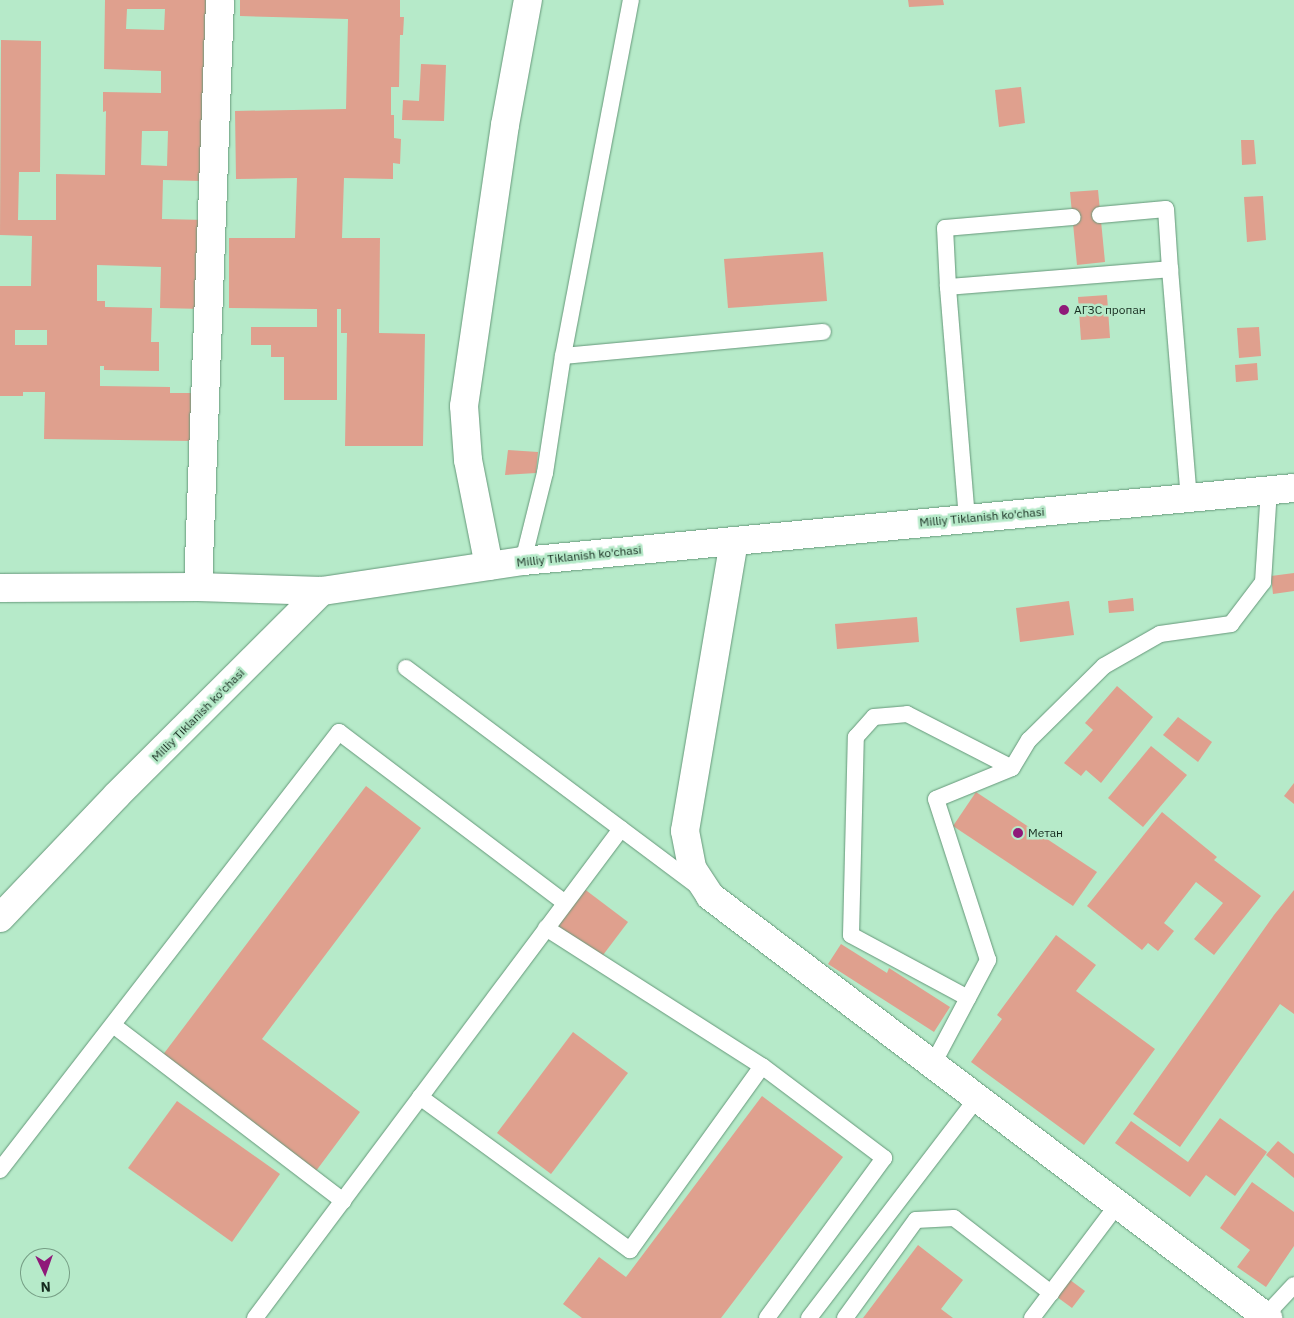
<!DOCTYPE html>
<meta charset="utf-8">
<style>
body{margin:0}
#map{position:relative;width:1294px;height:1318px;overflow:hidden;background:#b6eac9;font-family:"IBM Plex Sans",sans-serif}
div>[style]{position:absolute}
.building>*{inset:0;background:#dfa08e}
.roads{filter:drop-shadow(0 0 1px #66987a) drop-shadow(0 0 1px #66987a)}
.service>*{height:16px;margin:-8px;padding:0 8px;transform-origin:8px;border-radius:8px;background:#fff}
.minor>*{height:28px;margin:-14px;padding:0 14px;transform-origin:14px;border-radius:14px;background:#fff}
.secondary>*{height:28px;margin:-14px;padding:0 14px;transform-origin:14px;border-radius:14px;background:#fff}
.dots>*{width:14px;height:14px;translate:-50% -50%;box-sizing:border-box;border:2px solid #b6eac9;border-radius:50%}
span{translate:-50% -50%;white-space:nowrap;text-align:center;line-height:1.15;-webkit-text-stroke:5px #b6eac9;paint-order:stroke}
.poi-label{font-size:12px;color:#162b1f}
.left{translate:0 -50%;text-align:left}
.street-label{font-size:12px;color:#162b1f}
.north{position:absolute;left:20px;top:1248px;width:50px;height:50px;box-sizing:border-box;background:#b6eac9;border:1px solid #769e85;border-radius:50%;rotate:177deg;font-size:14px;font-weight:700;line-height:20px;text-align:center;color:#162b1f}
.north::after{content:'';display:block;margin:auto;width:18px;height:22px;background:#8f1979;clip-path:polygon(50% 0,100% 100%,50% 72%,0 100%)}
</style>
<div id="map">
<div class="building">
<div style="clip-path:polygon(evenodd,105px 0,207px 0,202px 181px,163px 180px,162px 219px,206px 220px,204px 309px,160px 308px,161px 267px,97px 265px,97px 301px,105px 301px,105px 307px,152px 308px,151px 342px,159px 342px,159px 371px,104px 370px,104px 366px,100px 366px,100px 386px,170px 387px,170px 393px,195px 393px,194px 441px,44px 439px,45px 392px,23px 392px,23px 396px,0 396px,0 286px,31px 286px,32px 236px,0 235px,1px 40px,41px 41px,40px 172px,19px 172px,18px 220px,56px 220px,56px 174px,105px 175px,106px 111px,103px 112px,103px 92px,161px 93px,161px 71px,104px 69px,105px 0,127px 9px,165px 9px,164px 30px,126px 29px,127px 9px,105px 0,142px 131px,168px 131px,167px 166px,141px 165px,142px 131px,105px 0,15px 330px,47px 330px,47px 345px,15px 345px,15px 330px)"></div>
<div style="clip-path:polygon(240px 0,400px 0,400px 17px,404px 17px,403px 35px,400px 35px,399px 87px,391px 87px,391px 115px,394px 115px,394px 138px,401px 139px,400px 164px,393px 163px,393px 179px,344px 178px,342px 238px,380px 238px,379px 333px,425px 334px,423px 446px,345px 446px,347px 333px,341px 333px,341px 309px,337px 309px,337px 400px,284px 400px,284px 357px,271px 357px,271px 345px,251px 345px,251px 327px,317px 327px,317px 309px,229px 308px,229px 238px,295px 238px,297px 178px,236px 179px,235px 111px,346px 109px,348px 19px,240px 16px)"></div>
<div style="clip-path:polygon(908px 0,943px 0,944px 5px,909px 7px)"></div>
<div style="clip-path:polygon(421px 64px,446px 65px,444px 121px,402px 120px,403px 100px,419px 101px)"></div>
<div style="clip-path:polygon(1021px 87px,1025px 123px,999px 127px,995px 90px)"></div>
<div style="clip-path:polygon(1241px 140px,1254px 140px,1256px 164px,1242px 165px)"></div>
<div style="clip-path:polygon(1098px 190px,1105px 262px,1077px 265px,1070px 192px)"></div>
<div style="clip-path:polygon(1263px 196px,1266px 240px,1247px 242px,1244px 197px)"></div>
<div style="clip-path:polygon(823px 252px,827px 301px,728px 308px,724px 259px)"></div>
<div style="clip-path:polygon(1107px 295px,1110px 338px,1081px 340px,1078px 297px)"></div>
<div style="clip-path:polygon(1259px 327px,1261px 356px,1239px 358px,1237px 328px)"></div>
<div style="clip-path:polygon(1257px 363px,1258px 380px,1236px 382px,1235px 365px)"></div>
<div style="clip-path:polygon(508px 450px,538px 452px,536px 473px,505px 475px)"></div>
<div style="clip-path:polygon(1294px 573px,1294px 591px,1273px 594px,1271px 576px)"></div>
<div style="clip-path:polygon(1133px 598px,1134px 611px,1109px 613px,1108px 601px)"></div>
<div style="clip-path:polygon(1069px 601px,1074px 635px,1020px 642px,1016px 608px)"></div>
<div style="clip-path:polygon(917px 617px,919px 642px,837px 649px,835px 624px)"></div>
<div style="clip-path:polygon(1117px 686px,1153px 717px,1101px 783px,1086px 770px,1081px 776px,1064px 763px,1093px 730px,1085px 723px)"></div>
<div style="clip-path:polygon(1178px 717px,1212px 742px,1198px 762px,1163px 735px)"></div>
<div style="clip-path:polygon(1151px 746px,1187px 775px,1143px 827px,1108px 798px)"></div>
<div style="clip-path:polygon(1294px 783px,1294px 804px,1284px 796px)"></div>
<div style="clip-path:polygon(366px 786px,421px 828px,262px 1039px,360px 1112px,316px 1171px,162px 1056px)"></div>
<div style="clip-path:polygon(976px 792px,1097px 872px,1073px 906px,953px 826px)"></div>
<div style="clip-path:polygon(1162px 812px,1217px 857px,1214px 860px,1261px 896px,1214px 955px,1194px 939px,1223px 903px,1196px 882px,1164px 923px,1174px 931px,1158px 951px,1148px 943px,1142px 950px,1087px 906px)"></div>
<div style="clip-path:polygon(583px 888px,628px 922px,600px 959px,555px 925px)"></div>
<div style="clip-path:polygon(1294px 890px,1294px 1014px,1280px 1004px,1180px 1147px,1133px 1114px,1274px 915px)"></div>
<div style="clip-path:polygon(1056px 935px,1096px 965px,1076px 991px,1155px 1049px,1084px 1145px,971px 1062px,1002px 1019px,997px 1015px)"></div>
<div style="clip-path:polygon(841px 944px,887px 973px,889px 968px,950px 1007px,934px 1032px,828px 964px)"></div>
<div style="clip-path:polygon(573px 1032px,628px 1073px,551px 1174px,497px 1133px)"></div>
<div style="clip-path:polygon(762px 1096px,843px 1157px,721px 1318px,582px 1318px,563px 1304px,599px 1257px,626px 1277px)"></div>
<div style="clip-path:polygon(177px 1101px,280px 1174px,232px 1242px,128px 1168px)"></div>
<div style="clip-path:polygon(1220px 1118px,1267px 1152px,1235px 1196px,1206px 1175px,1190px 1197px,1115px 1143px,1131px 1121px,1188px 1162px)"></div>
<div style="clip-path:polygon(1278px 1141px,1294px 1154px,1294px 1178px,1266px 1155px)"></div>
<div style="clip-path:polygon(1252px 1182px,1294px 1212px,1294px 1246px,1266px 1287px,1237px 1267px,1250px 1250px,1220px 1228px)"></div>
<div style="clip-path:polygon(918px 1245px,963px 1280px,941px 1309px,953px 1318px,863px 1318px)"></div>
<div style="clip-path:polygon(1066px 1277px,1085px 1291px,1072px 1308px,1053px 1294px)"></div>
</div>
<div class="roads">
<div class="service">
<div style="left:1100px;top:215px;width:66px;rotate:-5.2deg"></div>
<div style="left:1166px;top:209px;width:60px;rotate:86.2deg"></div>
<div style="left:948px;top:287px;width:59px;rotate:-92.9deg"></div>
<div style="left:945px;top:228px;width:128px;rotate:-4.9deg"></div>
<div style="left:563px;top:356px;width:261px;rotate:-5.3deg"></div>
<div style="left:967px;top:519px;width:233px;rotate:-94.7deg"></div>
<div style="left:948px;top:287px;width:223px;rotate:-4.6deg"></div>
<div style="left:1170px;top:269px;width:230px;rotate:85.3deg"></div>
<div style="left:523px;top:561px;width:91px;rotate:-76deg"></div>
<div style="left:545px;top:473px;width:118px;rotate:-81.3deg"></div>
<div style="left:563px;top:356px;width:362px;rotate:-79.2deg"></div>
<div style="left:406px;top:668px;width:362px;rotate:36.8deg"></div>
<div style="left:546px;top:928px;width:256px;rotate:32.6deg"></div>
<div style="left:762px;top:1066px;width:153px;rotate:37deg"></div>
<div style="left:884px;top:1158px;width:198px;rotate:126.2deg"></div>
<div style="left:968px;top:998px;width:133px;rotate:-151.7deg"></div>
<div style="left:851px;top:935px;width:198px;rotate:-88.6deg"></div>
<div style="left:856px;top:737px;width:27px;rotate:-48deg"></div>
<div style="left:874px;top:717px;width:33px;rotate:-5deg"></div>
<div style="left:907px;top:714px;width:118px;rotate:27.2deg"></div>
<div style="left:113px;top:1025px;width:290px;rotate:37.4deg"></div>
<div style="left:933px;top:1064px;width:118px;rotate:-62.1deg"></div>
<div style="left:988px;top:960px;width:169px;rotate:-107.9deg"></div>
<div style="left:936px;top:799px;width:82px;rotate:-22.2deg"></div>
<div style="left:1012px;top:768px;width:33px;rotate:-59deg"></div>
<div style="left:1029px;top:740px;width:105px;rotate:-44.6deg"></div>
<div style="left:1104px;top:666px;width:64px;rotate:-29.7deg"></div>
<div style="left:1160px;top:634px;width:72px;rotate:-8deg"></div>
<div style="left:1231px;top:624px;width:53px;rotate:-52.7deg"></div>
<div style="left:1263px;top:582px;width:92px;rotate:-86.3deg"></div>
<div style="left:420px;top:1097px;width:260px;rotate:36.1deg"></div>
<div style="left:630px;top:1250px;width:226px;rotate:-54.3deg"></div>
<div style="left:0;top:1170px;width:554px;rotate:-52.26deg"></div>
<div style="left:339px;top:732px;width:283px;rotate:37.1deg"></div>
<div style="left:1265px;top:1316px;width:42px;rotate:-46.9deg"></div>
<div style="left:255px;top:1318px;width:611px;rotate:-53.19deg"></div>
<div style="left:809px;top:1318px;width:277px;rotate:-52.6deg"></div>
<div style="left:845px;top:1318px;width:121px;rotate:-54.1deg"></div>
<div style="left:916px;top:1220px;width:38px;rotate:-3deg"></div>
<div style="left:954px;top:1218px;width:123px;rotate:37.7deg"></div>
<div style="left:1032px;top:1318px;width:143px;rotate:-53deg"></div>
</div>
<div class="minor">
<div style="left:734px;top:541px;width:294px;rotate:99.6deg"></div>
<div style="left:685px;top:831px;width:38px;rotate:79deg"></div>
<div style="left:692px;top:868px;width:33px;rotate:57deg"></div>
<div style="left:710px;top:896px;width:700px;rotate:37.1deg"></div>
<div style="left:489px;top:566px;width:108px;rotate:-101.2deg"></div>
<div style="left:468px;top:460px;width:54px;rotate:-94.2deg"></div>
<div style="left:464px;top:406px;width:284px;rotate:-81.7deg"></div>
<div style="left:505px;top:125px;width:127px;rotate:-79.6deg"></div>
<div style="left:198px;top:587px;width:587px;rotate:-87.85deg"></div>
<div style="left:0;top:588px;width:198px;rotate:-0.3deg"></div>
<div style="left:198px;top:587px;width:124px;rotate:1.8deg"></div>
</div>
<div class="secondary">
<div style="left:0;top:918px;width:170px;rotate:-46.4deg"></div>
<div style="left:117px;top:795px;width:289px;rotate:-44.9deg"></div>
<div style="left:322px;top:591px;width:203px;rotate:-8.5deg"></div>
<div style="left:523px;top:561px;width:774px;rotate:-5.41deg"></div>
</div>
</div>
<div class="dots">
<div style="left:1064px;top:310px;background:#8f1979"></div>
<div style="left:1018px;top:833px;background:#8f1979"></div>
</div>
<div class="poi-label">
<span class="left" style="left:1074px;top:310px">АГЗС пропан</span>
<span class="left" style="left:1028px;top:833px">Метан</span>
</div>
<div class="street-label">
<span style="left:982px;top:517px;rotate:-5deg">Milliy Tiklanish ko'chasi</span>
<span style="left:579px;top:556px;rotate:-6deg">Milliy Tiklanish ko'chasi</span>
<span style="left:198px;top:715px;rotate:-45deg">Milliy Tiklanish ko'chasi</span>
</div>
<div class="north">N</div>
</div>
